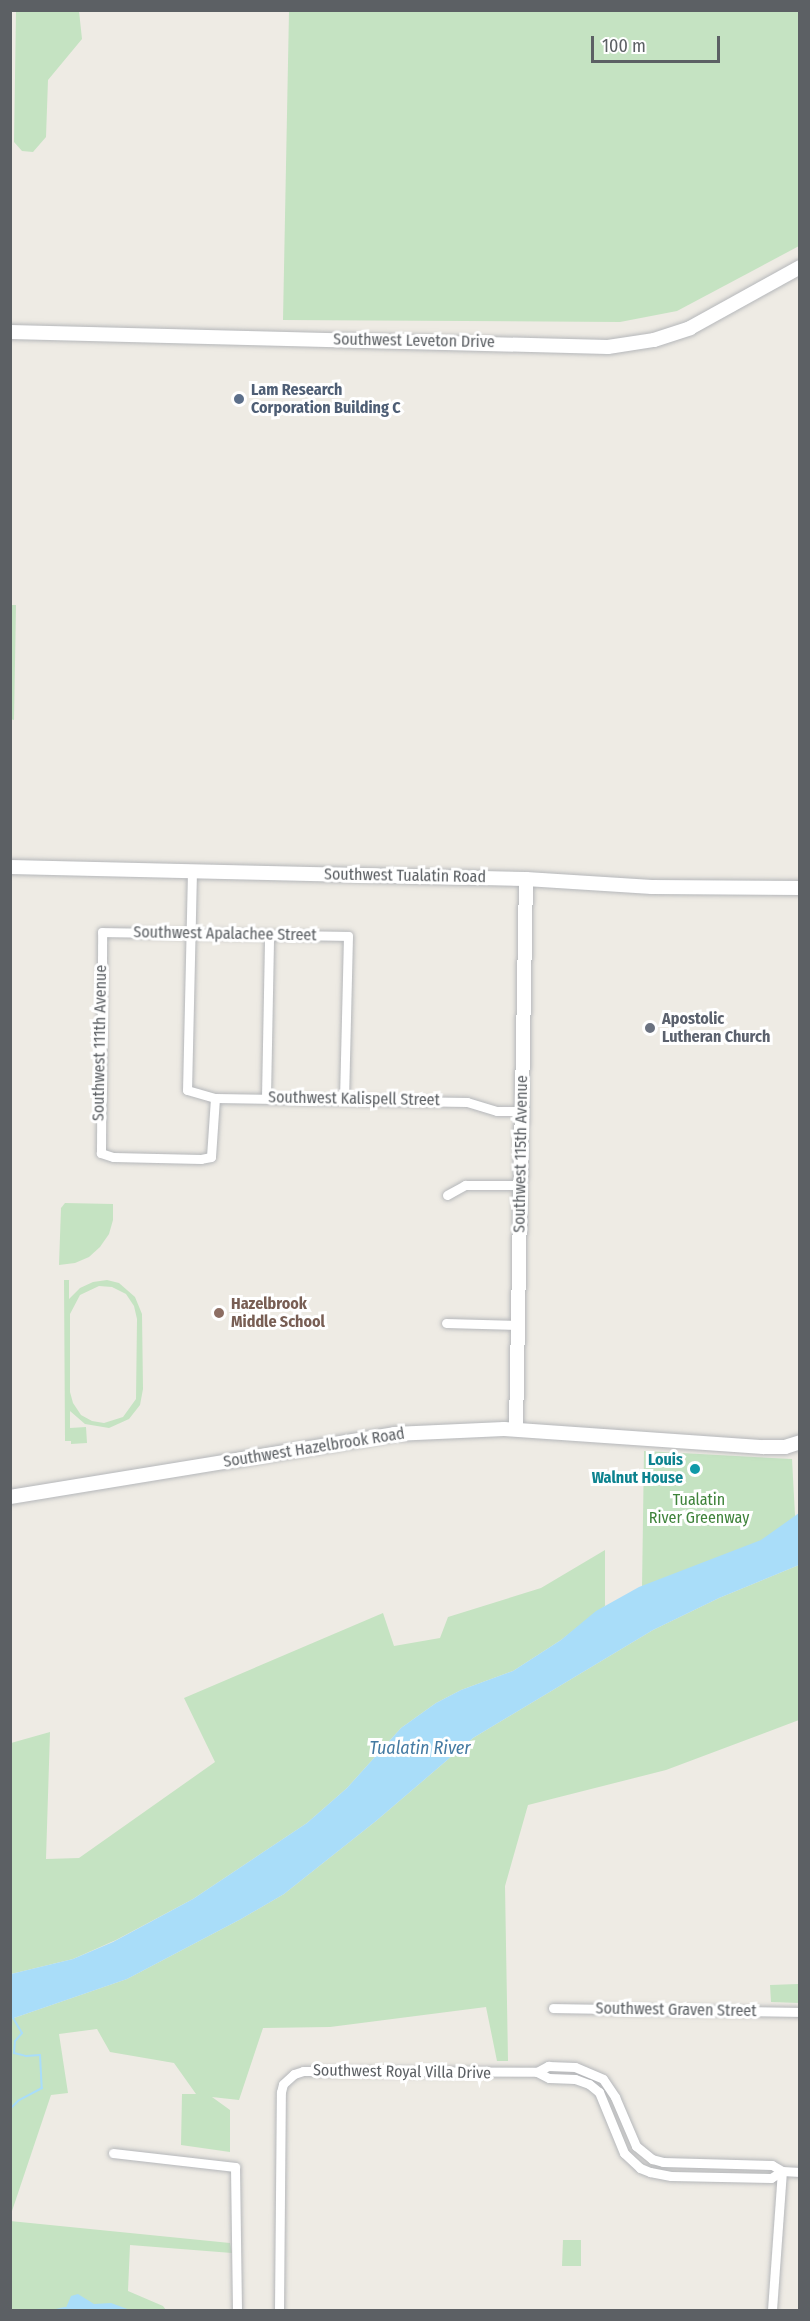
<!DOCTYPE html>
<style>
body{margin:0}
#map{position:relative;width:810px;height:2321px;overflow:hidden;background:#eeebe4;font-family:"Fira Sans Condensed",sans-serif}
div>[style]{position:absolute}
.green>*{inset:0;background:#c5e3c2}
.water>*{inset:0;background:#a9ddf9}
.stream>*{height:2px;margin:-1px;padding:0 1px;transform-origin:1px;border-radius:1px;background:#a9ddf9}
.roads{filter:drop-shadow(0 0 2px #b5b7ba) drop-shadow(0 0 2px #b5b7ba)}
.street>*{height:9px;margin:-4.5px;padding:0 4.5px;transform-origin:4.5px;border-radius:4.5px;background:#fff}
.secondary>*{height:14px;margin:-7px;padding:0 7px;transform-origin:7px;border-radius:7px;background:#fff}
.dots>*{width:16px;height:16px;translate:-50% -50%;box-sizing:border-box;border:3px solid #fff;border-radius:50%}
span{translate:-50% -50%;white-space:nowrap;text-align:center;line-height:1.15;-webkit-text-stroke:6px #fff;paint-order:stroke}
.street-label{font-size:16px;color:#5c6064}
.service-label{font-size:16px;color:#4e5e75;font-weight:700}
.left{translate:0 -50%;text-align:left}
.worship-label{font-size:16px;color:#5b616d;font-weight:700}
.education-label{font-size:16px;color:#785e54;font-weight:700}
.culture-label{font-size:16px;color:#0d838f;font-weight:700}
.right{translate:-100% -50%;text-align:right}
.park-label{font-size:16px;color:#3f833b}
.water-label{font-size:18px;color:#447aa2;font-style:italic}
.frame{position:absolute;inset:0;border:12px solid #5c6064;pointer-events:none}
.scale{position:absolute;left:591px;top:36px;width:129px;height:27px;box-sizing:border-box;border:3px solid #5c6064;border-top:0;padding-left:8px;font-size:18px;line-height:21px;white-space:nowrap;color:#5c6064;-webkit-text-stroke:4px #fff;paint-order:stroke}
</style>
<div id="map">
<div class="green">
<div style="clip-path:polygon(16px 11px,79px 11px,82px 39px,48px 80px,46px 137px,33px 152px,22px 151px,14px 142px)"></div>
<div style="clip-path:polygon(289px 11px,799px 11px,799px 246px,677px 311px,620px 322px,283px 320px)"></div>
<div style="clip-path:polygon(10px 605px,16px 605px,14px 720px,10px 719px)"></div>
<div style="clip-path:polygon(65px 1203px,113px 1204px,113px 1220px,109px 1234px,100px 1247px,89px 1257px,75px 1263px,59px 1265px,61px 1208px)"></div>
<div style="clip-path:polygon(evenodd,64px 1280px,69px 1280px,69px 1299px,80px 1288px,93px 1282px,107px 1280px,119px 1283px,135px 1297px,142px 1314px,143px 1389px,140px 1405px,129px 1419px,109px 1428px,85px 1424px,70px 1411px,70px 1428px,86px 1427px,87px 1443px,71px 1444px,71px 1441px,65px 1441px,64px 1280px,99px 1286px,112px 1287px,126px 1294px,134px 1306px,137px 1319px,136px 1399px,123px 1417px,104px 1423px,92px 1421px,81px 1415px,73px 1403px,70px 1392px,70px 1314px,80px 1295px,99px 1286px)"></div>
<div style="clip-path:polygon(644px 1451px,792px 1459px,796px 1534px,642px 1588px)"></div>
<div style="clip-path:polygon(605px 1550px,605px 1606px,561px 1640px,513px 1671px,461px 1690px,436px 1703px,401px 1728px,347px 1788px,307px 1823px,193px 1899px,116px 1940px,73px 1959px,11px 1974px,11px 1743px,50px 1732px,46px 1859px,79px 1858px,215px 1762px,184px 1698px,383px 1613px,394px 1646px,440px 1638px,448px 1617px,541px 1588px)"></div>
<div style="clip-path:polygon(799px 1565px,799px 1720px,666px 1770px,528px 1805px,505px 1886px,508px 2061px,497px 2061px,486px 2007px,330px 2027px,263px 2028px,239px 2100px,212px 2097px,230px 2110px,230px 2152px,181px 2145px,182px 2094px,196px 2094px,174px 2063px,110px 2052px,97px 2029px,59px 2034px,68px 2093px,51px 2095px,11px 2214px,11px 2019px,127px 1979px,241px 1919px,284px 1894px,376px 1821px,473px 1738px,653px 1630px,719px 1598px)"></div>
<div style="clip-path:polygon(799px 1968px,799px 2003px,771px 2002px,770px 1985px,798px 1984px)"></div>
<div style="clip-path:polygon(10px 2221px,230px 2243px,232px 2253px,130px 2245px,128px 2291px,163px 2306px,166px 2310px,11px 2310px)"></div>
<div style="clip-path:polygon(563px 2240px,581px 2240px,581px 2266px,562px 2266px)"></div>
</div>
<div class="water">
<div style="clip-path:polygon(799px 1513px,799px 1565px,719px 1598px,653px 1630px,473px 1738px,376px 1821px,284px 1894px,241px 1919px,127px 1979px,11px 2019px,11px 1974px,73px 1959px,113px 1942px,193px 1899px,307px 1823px,347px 1788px,401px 1728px,436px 1703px,461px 1690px,513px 1671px,561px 1640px,596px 1611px,639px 1587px,761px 1540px)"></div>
<div style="clip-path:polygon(78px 2294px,94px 2304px,111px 2303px,130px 2310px,65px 2310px,71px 2296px)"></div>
</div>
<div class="stream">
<div style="left:10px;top:2013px;width:23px;rotate:59deg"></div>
<div style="left:22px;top:2033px;width:11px;rotate:131deg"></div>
<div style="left:15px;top:2041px;width:12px;rotate:95deg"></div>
<div style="left:14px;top:2053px;width:12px;rotate:14deg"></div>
<div style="left:26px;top:2056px;width:14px;rotate:-4deg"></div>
<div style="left:40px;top:2055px;width:33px;rotate:87deg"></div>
<div style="left:42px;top:2088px;width:27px;rotate:152deg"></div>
<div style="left:18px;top:2101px;width:11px;rotate:135deg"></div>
<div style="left:56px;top:2310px;width:9px;rotate:-13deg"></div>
<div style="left:65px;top:2308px;width:8px;rotate:14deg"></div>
</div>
<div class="roads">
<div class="street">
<div style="left:192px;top:871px;width:219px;rotate:91.3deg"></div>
<div style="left:187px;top:1090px;width:29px;rotate:16deg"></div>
<div style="left:215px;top:1098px;width:252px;rotate:0.9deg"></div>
<div style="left:467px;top:1102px;width:31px;rotate:17deg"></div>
<div style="left:497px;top:1111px;width:24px"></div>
<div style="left:266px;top:1097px;width:162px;rotate:-88.9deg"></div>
<div style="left:215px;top:1098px;width:59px;rotate:93.9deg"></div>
<div style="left:211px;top:1157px;width:10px;rotate:169deg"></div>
<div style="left:201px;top:1159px;width:88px;rotate:-178.7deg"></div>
<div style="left:113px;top:1157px;width:13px;rotate:-162deg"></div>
<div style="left:101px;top:1153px;width:221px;rotate:-89.7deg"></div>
<div style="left:102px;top:932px;width:246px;rotate:0.9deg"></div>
<div style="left:348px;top:936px;width:163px;rotate:91.4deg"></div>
<div style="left:447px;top:1195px;width:21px;rotate:-29deg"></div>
<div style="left:465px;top:1185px;width:55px"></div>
<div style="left:446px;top:1323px;width:72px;rotate:1.6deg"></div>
<div style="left:553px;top:2008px;width:247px;rotate:0.9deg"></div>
<div style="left:537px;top:2072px;width:13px;rotate:-29deg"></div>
<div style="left:548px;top:2066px;width:27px;rotate:2deg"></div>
<div style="left:575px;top:2067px;width:30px;rotate:23deg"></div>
<div style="left:603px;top:2079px;width:22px;rotate:56deg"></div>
<div style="left:615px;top:2097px;width:53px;rotate:66.8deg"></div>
<div style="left:636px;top:2146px;width:21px;rotate:39deg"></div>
<div style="left:652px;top:2159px;width:11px;rotate:15deg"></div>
<div style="left:663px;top:2162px;width:109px;rotate:1.6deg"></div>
<div style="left:772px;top:2165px;width:12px;rotate:31deg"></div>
<div style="left:782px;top:2171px;width:18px;rotate:3deg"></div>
<div style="left:113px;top:2153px;width:123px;rotate:6.5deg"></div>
<div style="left:235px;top:2167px;width:143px;rotate:89.2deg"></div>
<div style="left:279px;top:2310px;width:218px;rotate:-89.5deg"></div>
<div style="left:281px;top:2092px;width:8px;rotate:-76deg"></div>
<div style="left:283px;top:2084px;width:15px;rotate:-42deg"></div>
<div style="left:294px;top:2074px;width:9px;rotate:-18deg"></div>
<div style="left:303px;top:2071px;width:234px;rotate:0.2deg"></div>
<div style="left:537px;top:2072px;width:13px;rotate:27deg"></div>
<div style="left:549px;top:2078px;width:26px;rotate:2deg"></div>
<div style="left:575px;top:2079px;width:15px;rotate:20deg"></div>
<div style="left:589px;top:2084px;width:13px;rotate:39deg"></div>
<div style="left:599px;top:2092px;width:66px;rotate:67.7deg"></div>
<div style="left:624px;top:2153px;width:22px;rotate:43deg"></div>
<div style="left:640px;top:2168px;width:11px;rotate:22deg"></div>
<div style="left:650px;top:2172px;width:21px;rotate:11deg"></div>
<div style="left:671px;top:2176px;width:100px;rotate:1.1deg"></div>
<div style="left:771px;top:2178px;width:13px;rotate:-32deg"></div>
<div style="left:772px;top:2310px;width:139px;rotate:-85.9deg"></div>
</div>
<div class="secondary">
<div style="left:10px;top:332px;width:598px;rotate:1.44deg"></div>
<div style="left:608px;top:347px;width:47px;rotate:-8.7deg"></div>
<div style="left:654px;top:340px;width:38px;rotate:-18deg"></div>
<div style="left:690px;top:328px;width:126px;rotate:-29deg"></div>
<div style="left:10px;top:867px;width:516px;rotate:1.33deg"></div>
<div style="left:526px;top:879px;width:126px;rotate:3.6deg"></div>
<div style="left:652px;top:887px;width:148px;rotate:0.4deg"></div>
<div style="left:516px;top:1429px;width:550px;rotate:-88.96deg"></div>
<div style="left:10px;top:1497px;width:389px;rotate:-9.3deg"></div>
<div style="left:394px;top:1434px;width:110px;rotate:-2.6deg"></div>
<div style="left:504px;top:1429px;width:260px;rotate:4deg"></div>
<div style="left:763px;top:1447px;width:22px"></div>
<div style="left:785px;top:1447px;width:16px;rotate:-18deg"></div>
</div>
</div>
<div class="dots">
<div style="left:239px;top:399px;background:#5c6f8a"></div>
<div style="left:650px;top:1028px;background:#6b7280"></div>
<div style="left:219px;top:1313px;background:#8d6e63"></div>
<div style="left:695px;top:1469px;background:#0f9aa8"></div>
</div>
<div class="street-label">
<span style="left:414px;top:341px;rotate:1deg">Southwest Leveton Drive</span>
<span style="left:405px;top:876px;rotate:1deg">Southwest Tualatin Road</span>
<span style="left:225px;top:934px;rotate:1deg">Southwest Apalachee Street</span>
<span style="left:100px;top:1043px;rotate:-89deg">Southwest 111th Avenue</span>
<span style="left:354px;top:1099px;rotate:1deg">Southwest Kalispell Street</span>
<span style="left:521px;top:1154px;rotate:-89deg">Southwest 115th Avenue</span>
<span style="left:314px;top:1448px;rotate:-9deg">Southwest Hazelbrook Road</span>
<span style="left:676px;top:2010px;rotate:1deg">Southwest Graven Street</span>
<span style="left:402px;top:2072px;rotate:1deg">Southwest Royal Villa Drive</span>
</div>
<div class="service-label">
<span class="left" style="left:251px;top:399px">Lam Research<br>Corporation Building C</span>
</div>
<div class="worship-label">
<span class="left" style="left:662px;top:1028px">Apostolic<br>Lutheran Church</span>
</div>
<div class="education-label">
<span class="left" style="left:231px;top:1313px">Hazelbrook<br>Middle School</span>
</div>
<div class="culture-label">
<span class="right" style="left:683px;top:1469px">Louis<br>Walnut House</span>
</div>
<div class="park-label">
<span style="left:699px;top:1509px">Tualatin<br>River Greenway</span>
</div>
<div class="water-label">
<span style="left:420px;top:1748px">Tualatin River</span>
</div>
<div class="frame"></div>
<div class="scale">100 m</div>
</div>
